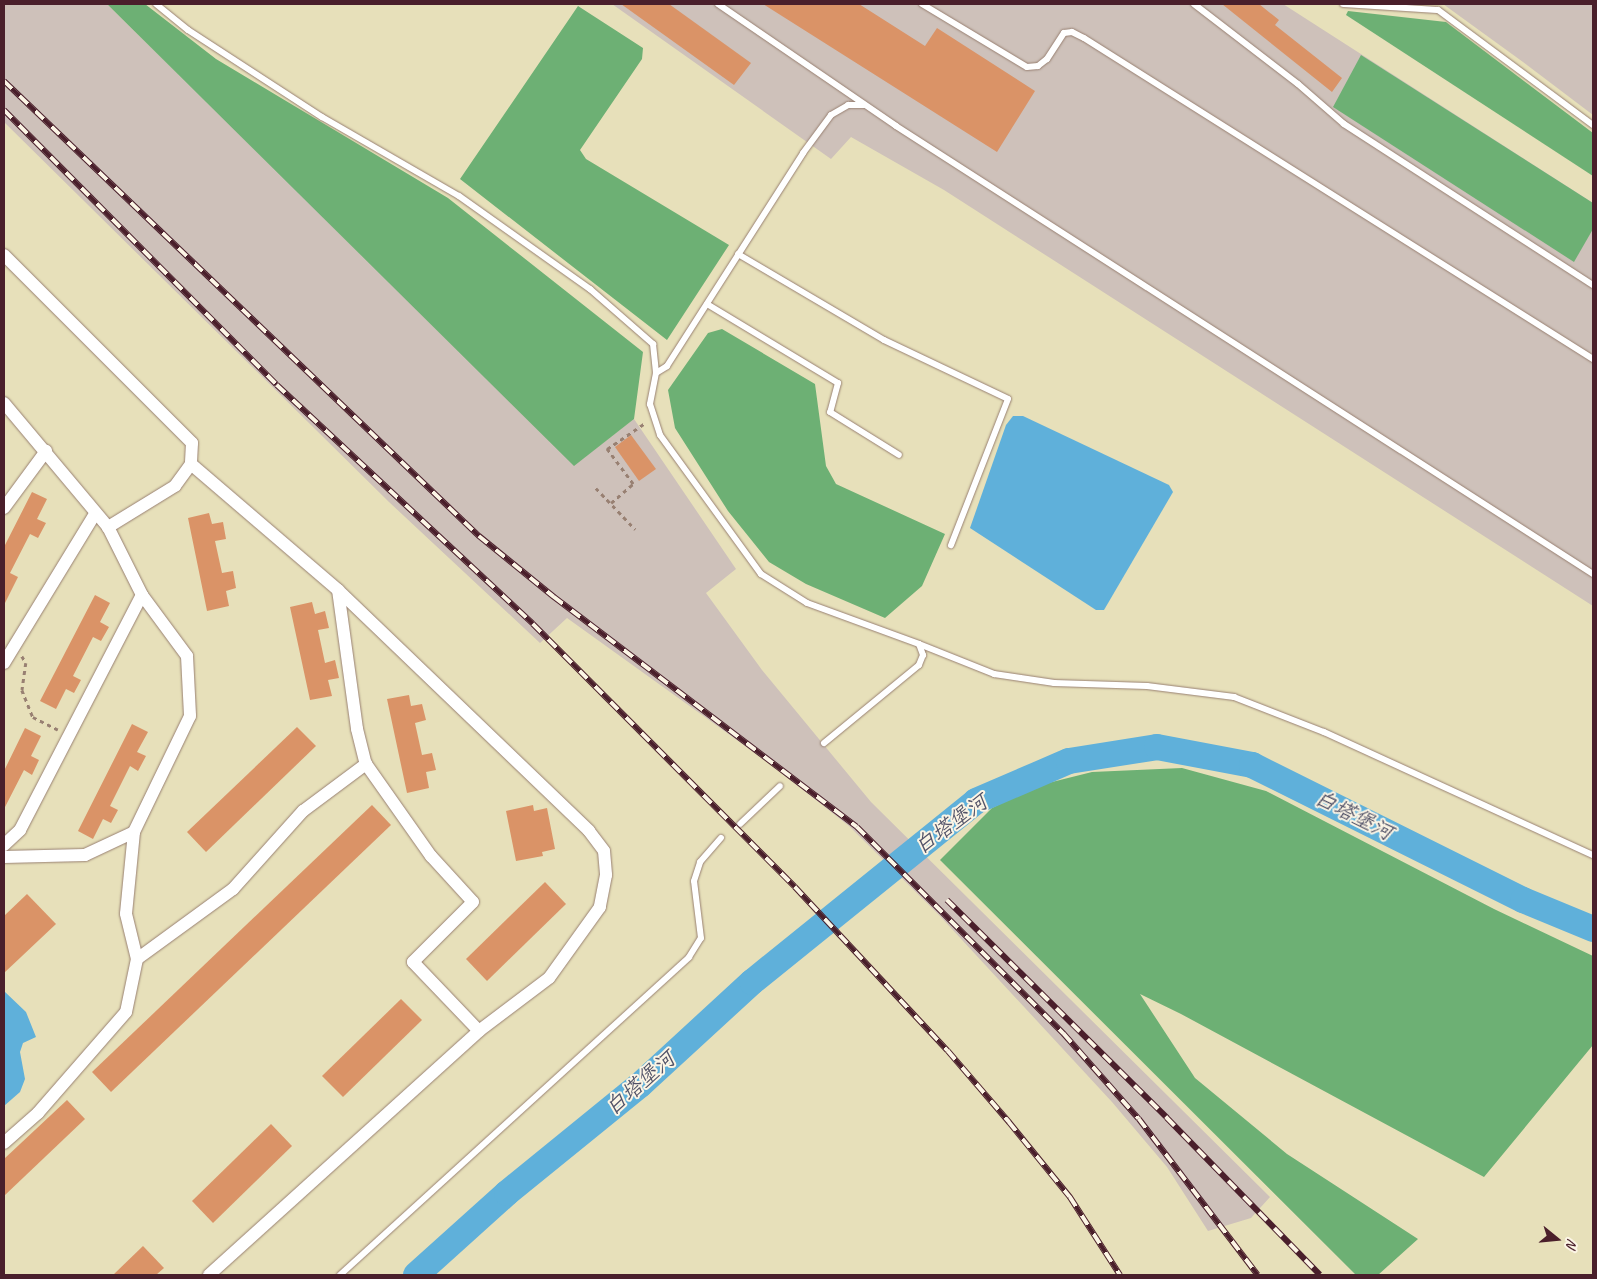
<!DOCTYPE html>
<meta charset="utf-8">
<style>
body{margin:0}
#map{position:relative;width:1597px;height:1279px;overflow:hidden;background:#e7e0ba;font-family:Caveat,"LXGW WenKai TC",sans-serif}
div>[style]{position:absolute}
.industrial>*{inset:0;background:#cec1ba}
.forest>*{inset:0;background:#6db074}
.water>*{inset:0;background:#5fb0da}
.river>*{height:26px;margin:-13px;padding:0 13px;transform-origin:13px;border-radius:13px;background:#5fb0da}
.building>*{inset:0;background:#da9367}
.path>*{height:2.5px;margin-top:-1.25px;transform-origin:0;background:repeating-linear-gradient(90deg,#988072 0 4px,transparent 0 8px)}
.roads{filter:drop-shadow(0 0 1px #988072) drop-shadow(0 0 1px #988072)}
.lane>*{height:6px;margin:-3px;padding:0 3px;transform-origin:3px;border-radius:3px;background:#fff}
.street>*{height:12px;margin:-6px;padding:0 6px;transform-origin:6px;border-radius:6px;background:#fff}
.rail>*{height:5.5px;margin-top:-2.75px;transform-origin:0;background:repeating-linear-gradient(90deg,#fcf5e5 0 11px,#4a1f2b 0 22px);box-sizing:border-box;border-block:1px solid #4a1f2b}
span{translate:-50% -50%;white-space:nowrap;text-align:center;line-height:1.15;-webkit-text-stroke:4px #fcf5e5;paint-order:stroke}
.water-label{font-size:21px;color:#515268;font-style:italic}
.frame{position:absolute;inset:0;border:5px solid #4a1f2b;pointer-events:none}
.north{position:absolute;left:1532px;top:1214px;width:50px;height:50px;-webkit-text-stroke:4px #fcf5e5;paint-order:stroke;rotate:107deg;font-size:14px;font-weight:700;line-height:20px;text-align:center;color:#4a1f2b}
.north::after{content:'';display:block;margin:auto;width:18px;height:22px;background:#4a1f2b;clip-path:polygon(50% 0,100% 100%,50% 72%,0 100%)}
</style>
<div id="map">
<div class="industrial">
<div style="clip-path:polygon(4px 4px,107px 4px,574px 465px,634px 419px,736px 569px,706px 593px,762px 670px,871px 802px,1270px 1197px,1251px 1218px,1208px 1231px,1167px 1167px,1112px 1102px,939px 915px,849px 826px,769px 763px,567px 618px,540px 643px,389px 502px,4px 122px)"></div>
<div style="clip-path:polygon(612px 4px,1283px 4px,1593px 203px,1593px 606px,944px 190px,851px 137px,831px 159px)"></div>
<div style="clip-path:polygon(1443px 4px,1593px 4px,1593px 115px,1523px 62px)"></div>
</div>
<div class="forest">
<div style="clip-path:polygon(107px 4px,145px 4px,216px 59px,448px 198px,643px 352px,634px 419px,574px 466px)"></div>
<div style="clip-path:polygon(578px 6px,643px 48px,642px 59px,580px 150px,586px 159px,729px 245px,667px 340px,460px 179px)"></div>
<div style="clip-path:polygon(1348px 11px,1446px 22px,1593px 133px,1593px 176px,1346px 15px)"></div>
<div style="clip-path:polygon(1361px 55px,1593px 203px,1593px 229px,1574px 262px,1333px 107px)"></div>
<div style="clip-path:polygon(722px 329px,815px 384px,826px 466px,836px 484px,945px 534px,922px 586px,885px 618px,806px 584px,769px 562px,728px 511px,675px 428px,668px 390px,708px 333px)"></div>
<div style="clip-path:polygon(1182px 768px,1266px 791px,1494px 909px,1593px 956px,1593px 1045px,1484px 1177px,1181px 1014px,1140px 994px,1195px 1078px,1287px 1154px,1418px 1239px,1378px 1275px,1356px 1275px,940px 860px,992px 808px,1036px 786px,1092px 772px)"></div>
</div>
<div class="water">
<div style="clip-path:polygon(1013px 416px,1023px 416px,1169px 485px,1173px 492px,1104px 610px,1096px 610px,970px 528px,1006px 425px)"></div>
<div style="clip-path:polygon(4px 991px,26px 1012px,36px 1037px,23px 1043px,20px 1052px,25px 1079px,20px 1092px,4px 1106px)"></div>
</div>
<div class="river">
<div style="left:416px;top:1275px;width:122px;rotate:-42deg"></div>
<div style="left:507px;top:1193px;width:171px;rotate:-39.1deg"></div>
<div style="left:640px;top:1085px;width:152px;rotate:-42.6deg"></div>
<div style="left:752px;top:982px;width:288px;rotate:-38.9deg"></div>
<div style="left:976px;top:801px;width:101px;rotate:-23.3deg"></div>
<div style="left:1069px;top:761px;width:89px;rotate:-9deg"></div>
<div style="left:1157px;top:747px;width:97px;rotate:10.7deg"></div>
<div style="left:1252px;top:765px;width:303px;rotate:26.5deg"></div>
<div style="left:1523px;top:900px;width:76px;rotate:22.5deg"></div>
</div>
<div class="building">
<div style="clip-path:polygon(621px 4px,669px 4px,751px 63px,734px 85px)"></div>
<div style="clip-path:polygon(763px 4px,859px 4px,925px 46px,937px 28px,1035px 91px,997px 152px)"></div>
<div style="clip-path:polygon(1222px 4px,1259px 4px,1279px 20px,1275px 25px,1342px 78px,1332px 92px)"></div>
<div style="clip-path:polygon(631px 435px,656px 469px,639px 481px,615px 447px)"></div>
<div style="clip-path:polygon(32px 492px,47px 499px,37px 519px,46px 523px,38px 538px,30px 534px,10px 573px,18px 577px,4px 605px,4px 547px)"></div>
<div style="clip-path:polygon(209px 513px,212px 524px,223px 522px,226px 539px,215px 541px,222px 573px,233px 571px,236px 588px,226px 591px,229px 606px,207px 611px,188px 518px)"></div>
<div style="clip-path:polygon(95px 595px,110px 603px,100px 622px,109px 627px,101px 641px,93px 637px,73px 676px,81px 680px,74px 693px,66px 689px,56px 709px,40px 701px)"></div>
<div style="clip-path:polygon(312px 602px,315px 614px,325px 611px,329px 628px,318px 630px,325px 663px,335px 660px,339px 678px,328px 680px,332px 696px,310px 700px,290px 607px)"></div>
<div style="clip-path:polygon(409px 695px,411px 706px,422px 704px,426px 720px,415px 723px,422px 755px,432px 753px,436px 770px,426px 772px,429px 788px,407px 793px,387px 699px)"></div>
<div style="clip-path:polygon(132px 724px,148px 732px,137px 752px,146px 756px,138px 771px,130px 766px,110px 806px,118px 810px,111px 823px,103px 819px,93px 839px,78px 831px)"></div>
<div style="clip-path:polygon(297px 727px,316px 746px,206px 852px,187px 832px)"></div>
<div style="clip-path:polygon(25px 728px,41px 736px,31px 756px,39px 760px,32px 775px,24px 770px,4px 809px,4px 771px)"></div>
<div style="clip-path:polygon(372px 805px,391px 825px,111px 1092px,92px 1072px)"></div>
<div style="clip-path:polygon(533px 805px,534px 811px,547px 808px,555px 849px,542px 852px,543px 856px,516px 861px,506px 811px)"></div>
<div style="clip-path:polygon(545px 882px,566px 904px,487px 981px,466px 959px)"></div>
<div style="clip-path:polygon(27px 894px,56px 924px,4px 973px,4px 916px)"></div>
<div style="clip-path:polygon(401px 999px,422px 1020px,343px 1097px,322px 1076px)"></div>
<div style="clip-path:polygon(67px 1100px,85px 1119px,4px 1196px,4px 1159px)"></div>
<div style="clip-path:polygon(271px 1124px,292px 1146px,213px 1223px,192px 1201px)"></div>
<div style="clip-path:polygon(143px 1246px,164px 1268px,156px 1275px,113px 1275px)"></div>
</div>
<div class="path">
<div style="left:596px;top:488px;width:57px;rotate:46.4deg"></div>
<div style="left:611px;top:503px;width:29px;rotate:-41deg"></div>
<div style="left:633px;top:484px;width:44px;rotate:-126.6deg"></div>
<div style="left:607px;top:449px;width:46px;rotate:-34.4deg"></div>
<div style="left:22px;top:656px;width:8px;rotate:60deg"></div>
<div style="left:26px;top:663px;width:27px;rotate:98deg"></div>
<div style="left:22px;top:690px;width:29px;rotate:68deg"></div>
<div style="left:33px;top:717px;width:28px;rotate:27deg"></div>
</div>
<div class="roads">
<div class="lane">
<div style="left:156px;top:4px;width:41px;rotate:39.1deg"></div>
<div style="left:188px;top:30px;width:160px;rotate:33deg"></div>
<div style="left:322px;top:117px;width:158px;rotate:30deg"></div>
<div style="left:459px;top:196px;width:161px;rotate:35.4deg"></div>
<div style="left:590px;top:289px;width:84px;rotate:41.1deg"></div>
<div style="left:653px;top:344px;width:29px;rotate:84deg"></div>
<div style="left:656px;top:373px;width:32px;rotate:101deg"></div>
<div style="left:650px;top:404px;width:33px;rotate:72deg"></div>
<div style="left:660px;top:435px;width:172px;rotate:54deg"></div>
<div style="left:761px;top:574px;width:54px;rotate:32.2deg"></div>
<div style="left:807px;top:603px;width:119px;rotate:20.1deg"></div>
<div style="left:919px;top:644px;width:12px;rotate:70deg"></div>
<div style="left:923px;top:655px;width:11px;rotate:112deg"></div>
<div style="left:919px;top:665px;width:123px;rotate:140.6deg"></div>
<div style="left:718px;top:4px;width:216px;rotate:34.4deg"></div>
<div style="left:896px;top:126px;width:829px;rotate:32.73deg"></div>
<div style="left:922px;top:4px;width:122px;rotate:31deg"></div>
<div style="left:1027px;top:67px;width:11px;rotate:-5deg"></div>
<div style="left:1038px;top:66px;width:11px;rotate:-38deg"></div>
<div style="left:1047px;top:59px;width:31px;rotate:-57deg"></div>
<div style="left:1064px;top:33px;width:8px;rotate:-7deg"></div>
<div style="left:1072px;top:32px;width:13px;rotate:27deg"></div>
<div style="left:1084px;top:38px;width:602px;rotate:32.24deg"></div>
<div style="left:1194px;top:4px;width:131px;rotate:37.6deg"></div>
<div style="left:1298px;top:84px;width:61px;rotate:41deg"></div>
<div style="left:1344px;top:124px;width:297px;rotate:32.9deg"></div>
<div style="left:1343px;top:4px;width:95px;rotate:3.6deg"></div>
<div style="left:1438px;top:10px;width:193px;rotate:36.6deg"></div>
<div style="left:738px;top:254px;width:169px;rotate:30.5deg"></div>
<div style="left:884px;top:340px;width:137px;rotate:25.4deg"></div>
<div style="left:1008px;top:399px;width:157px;rotate:111.3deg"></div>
<div style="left:707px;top:304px;width:153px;rotate:31.1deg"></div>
<div style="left:838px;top:383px;width:30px;rotate:105deg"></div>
<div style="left:830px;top:412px;width:81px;rotate:31.9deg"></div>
<div style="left:656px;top:373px;width:13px;rotate:-32deg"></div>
<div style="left:667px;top:366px;width:253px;rotate:-57.4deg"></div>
<div style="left:803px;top:153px;width:47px;rotate:-53.6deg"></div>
<div style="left:831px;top:115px;width:20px;rotate:-30deg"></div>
<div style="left:848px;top:105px;width:16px"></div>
<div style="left:919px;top:644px;width:81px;rotate:21.8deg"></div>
<div style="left:994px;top:674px;width:61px;rotate:8.5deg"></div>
<div style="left:1054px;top:683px;width:93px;rotate:1.8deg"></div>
<div style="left:1147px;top:686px;width:88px;rotate:7.2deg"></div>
<div style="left:1234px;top:697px;width:97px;rotate:21.3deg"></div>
<div style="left:1324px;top:732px;width:296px;rotate:24.6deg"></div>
<div style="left:740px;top:824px;width:55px;rotate:-43.5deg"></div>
<div style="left:340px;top:1275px;width:472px;rotate:-42.3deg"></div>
<div style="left:689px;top:957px;width:22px;rotate:-58deg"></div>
<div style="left:701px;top:938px;width:57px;rotate:-97deg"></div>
<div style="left:694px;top:881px;width:20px;rotate:-72deg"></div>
<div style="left:700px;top:862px;width:32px;rotate:-49deg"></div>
</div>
<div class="street">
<div style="left:4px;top:255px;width:266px;rotate:45deg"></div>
<div style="left:192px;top:443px;width:21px;rotate:93deg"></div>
<div style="left:191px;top:464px;width:27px;rotate:126deg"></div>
<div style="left:175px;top:486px;width:79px;rotate:148.5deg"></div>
<div style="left:4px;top:403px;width:162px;rotate:50deg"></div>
<div style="left:108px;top:527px;width:76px;rotate:63.4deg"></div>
<div style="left:142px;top:595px;width:76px;rotate:53.6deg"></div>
<div style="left:187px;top:656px;width:60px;rotate:87.1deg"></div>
<div style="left:190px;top:716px;width:129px;rotate:115.8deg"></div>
<div style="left:134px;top:832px;width:82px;rotate:95.6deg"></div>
<div style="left:126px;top:914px;width:46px;rotate:76.3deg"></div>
<div style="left:137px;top:959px;width:54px;rotate:101.7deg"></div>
<div style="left:126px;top:1012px;width:134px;rotate:131.1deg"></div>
<div style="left:38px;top:1113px;width:45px;rotate:138.6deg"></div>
<div style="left:191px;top:464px;width:194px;rotate:40.6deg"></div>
<div style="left:338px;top:590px;width:348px;rotate:43.8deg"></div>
<div style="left:589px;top:831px;width:25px;rotate:53deg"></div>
<div style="left:604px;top:851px;width:24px;rotate:85deg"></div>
<div style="left:606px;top:875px;width:33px;rotate:101deg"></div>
<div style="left:600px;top:907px;width:87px;rotate:125.7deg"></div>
<div style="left:549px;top:978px;width:88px;rotate:142.9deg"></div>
<div style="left:479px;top:1031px;width:364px;rotate:137.9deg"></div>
<div style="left:4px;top:508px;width:71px;rotate:-53.6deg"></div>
<div style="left:338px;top:590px;width:140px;rotate:82.2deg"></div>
<div style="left:357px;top:729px;width:36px;rotate:76deg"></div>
<div style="left:366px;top:764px;width:113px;rotate:54.8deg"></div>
<div style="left:431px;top:856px;width:62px;rotate:47.6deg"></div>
<div style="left:473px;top:902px;width:85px;rotate:135deg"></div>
<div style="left:413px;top:962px;width:95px;rotate:46.3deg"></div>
<div style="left:4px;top:663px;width:175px;rotate:-58.6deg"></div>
<div style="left:4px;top:845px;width:22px;rotate:-43deg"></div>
<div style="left:20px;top:830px;width:265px;rotate:-62.6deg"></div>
<div style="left:4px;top:857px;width:81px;rotate:-1.4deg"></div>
<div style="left:85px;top:855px;width:54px;rotate:-25.1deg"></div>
<div style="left:137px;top:959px;width:119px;rotate:-36.1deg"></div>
<div style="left:233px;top:889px;width:105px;rotate:-48.1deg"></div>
<div style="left:303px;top:811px;width:79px;rotate:-36.7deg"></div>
</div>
</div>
<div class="rail">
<div style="left:4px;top:81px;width:658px;rotate:43.77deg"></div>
<div style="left:479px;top:536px;width:97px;rotate:39.1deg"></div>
<div style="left:554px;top:597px;width:380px;rotate:37.2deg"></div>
<div style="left:857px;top:827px;width:293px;rotate:45deg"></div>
<div style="left:1064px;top:1034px;width:113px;rotate:48.6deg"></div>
<div style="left:1139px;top:1119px;width:196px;rotate:52.7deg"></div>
<div style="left:4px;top:110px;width:387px;rotate:45.2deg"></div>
<div style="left:277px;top:385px;width:350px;rotate:43deg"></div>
<div style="left:533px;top:624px;width:371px;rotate:45.1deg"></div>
<div style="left:795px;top:887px;width:224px;rotate:47deg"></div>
<div style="left:948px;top:1051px;width:94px;rotate:49.3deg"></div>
<div style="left:1009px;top:1122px;width:97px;rotate:50.9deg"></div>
<div style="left:1070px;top:1197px;width:93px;rotate:57.3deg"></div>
<div style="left:947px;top:900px;width:310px;rotate:44.7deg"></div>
<div style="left:1167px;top:1118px;width:219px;rotate:45.7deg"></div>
</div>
<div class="water-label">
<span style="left:1354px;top:815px;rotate:27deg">白塔堡河</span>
<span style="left:951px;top:824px;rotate:-36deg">白塔堡河</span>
<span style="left:640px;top:1083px;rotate:-41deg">白塔堡河</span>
</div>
<div class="frame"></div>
<div class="north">N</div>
</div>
